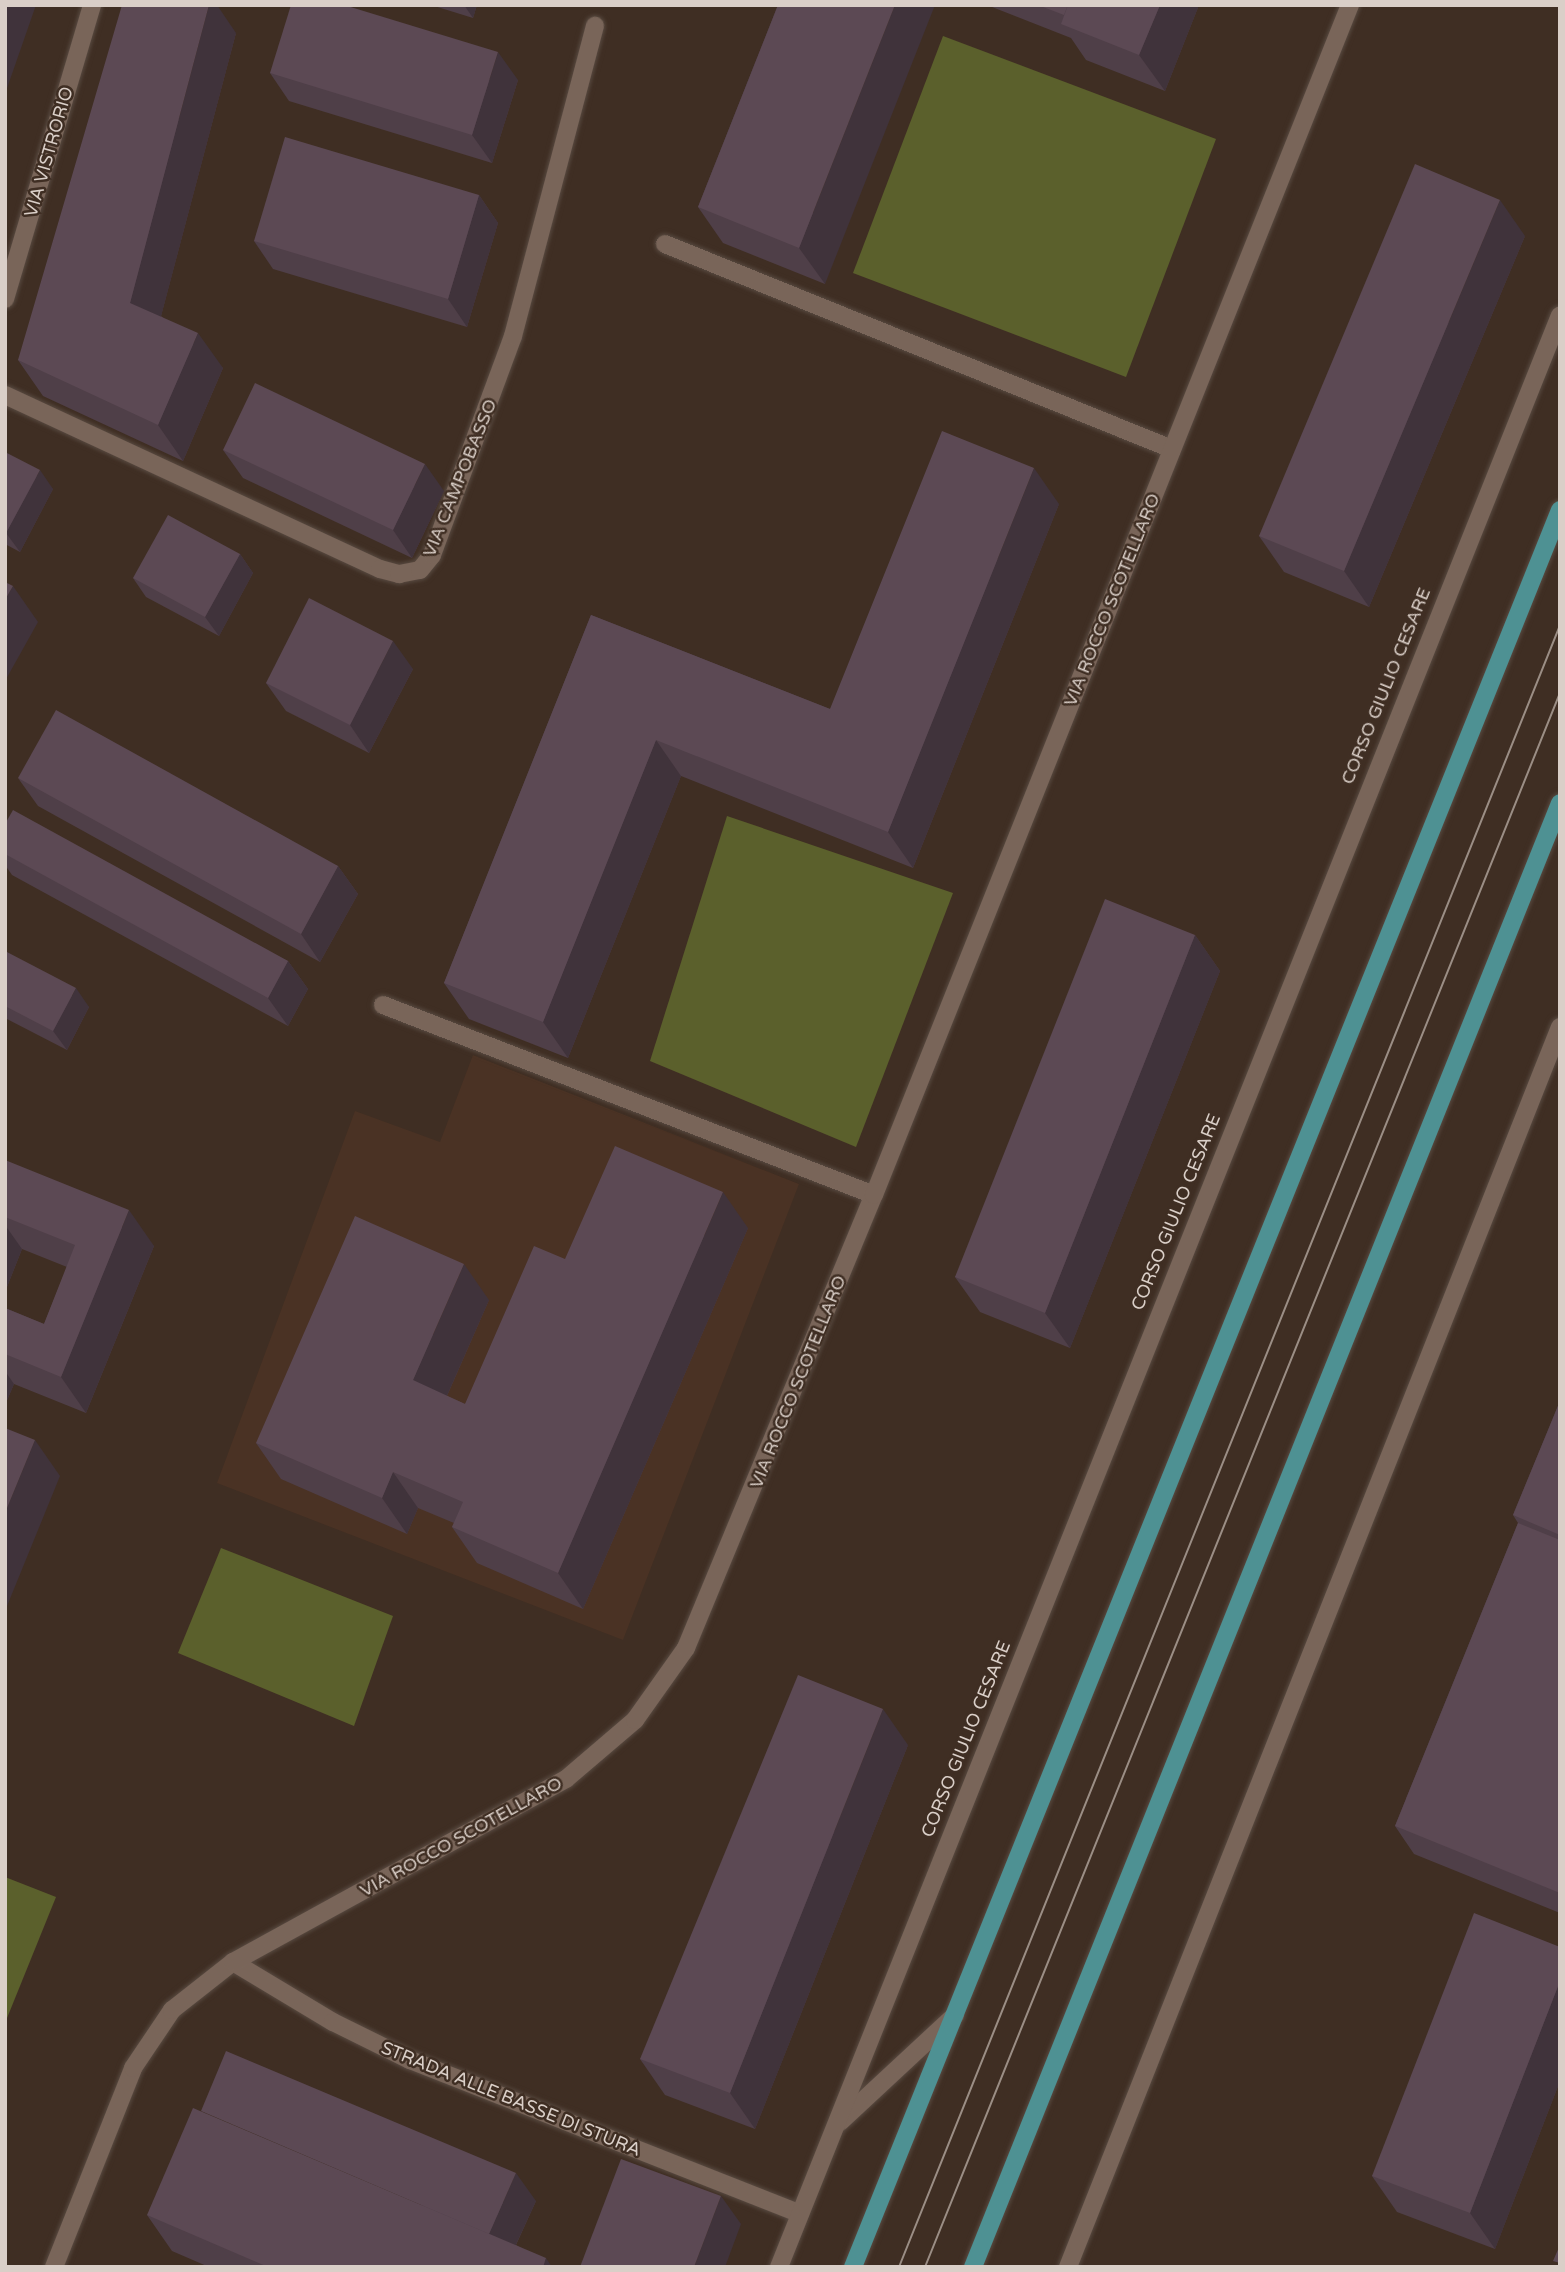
<!DOCTYPE html>
<style>
body{margin:0}
#map{position:relative;width:1565px;height:2272px;overflow:hidden;background:#3f2e23;font-family:"Varela Round",sans-serif}
div>[style]{position:absolute}
.built>*{inset:0;background:#4a3224}
.green>*{inset:0;background:#5b602c}
.roads{filter:drop-shadow(0 0 2px #584a41) drop-shadow(0 0 2px #584a41)}
.street>*{height:18px;margin:-9px;padding:0 9px;transform-origin:9px;border-radius:9px;background:#796559}
.primary>*{height:18px;margin:-9px;padding:0 9px;transform-origin:9px;border-radius:9px;background:#4e9193}
.tram>*{height:2px;margin:-1px;padding:0 1px;transform-origin:1px;border-radius:1px;background:#9b8e85}
.wall>*{inset:0;background:#4f3f48}
.shaded-wall>*{inset:0;background:#40333b}
.building>*{inset:0;background:#5c4954}
span{translate:-50% -50%;white-space:nowrap;text-align:center;line-height:1.15;-webkit-text-stroke:5px #3f2e23;paint-order:stroke}
.street-label{font-size:18px;color:#dacfc8}
.frame{position:absolute;inset:0;border:7px solid #dacfc8;pointer-events:none}
</style>
<div id="map">
<div class="built">
<div style="clip-path:polygon(473px 1055px,799px 1184px,623px 1640px,217px 1483px,355px 1111px,440px 1142px)"></div>
</div>
<div class="green">
<div style="clip-path:polygon(943px 36px,1216px 139px,1126px 377px,853px 273px)"></div>
<div style="clip-path:polygon(727px 816px,953px 893px,856px 1147px,650px 1061px)"></div>
<div style="clip-path:polygon(221px 1548px,393px 1616px,354px 1726px,178px 1653px)"></div>
<div style="clip-path:polygon(5px 1877px,56px 1897px,5px 2023px)"></div>
</div>
<div class="roads">
<div class="street">
<div style="left:665px;top:244px;width:547px;rotate:22.02deg"></div>
<div style="left:5px;top:299px;width:307px;rotate:-73.5deg"></div>
<div style="left:5px;top:395px;width:413px;rotate:24.9deg"></div>
<div style="left:380px;top:569px;width:20px;rotate:15deg"></div>
<div style="left:399px;top:574px;width:21px;rotate:-11deg"></div>
<div style="left:420px;top:570px;width:19px;rotate:-51deg"></div>
<div style="left:432px;top:555px;width:233px;rotate:-69.7deg"></div>
<div style="left:513px;top:336px;width:321px;rotate:-75.2deg"></div>
<div style="left:383px;top:1005px;width:526px;rotate:21.15deg"></div>
<div style="left:233px;top:1962px;width:117px;rotate:31deg"></div>
<div style="left:333px;top:2022px;width:86px;rotate:26.3deg"></div>
<div style="left:410px;top:2060px;width:419px;rotate:21.5deg"></div>
<div style="left:840px;top:2122px;width:157px;rotate:-42.9deg"></div>
<div style="left:54px;top:2267px;width:214px;rotate:-68.3deg"></div>
<div style="left:133px;top:2068px;width:70px;rotate:-56.1deg"></div>
<div style="left:172px;top:2010px;width:78px;rotate:-38.2deg"></div>
<div style="left:233px;top:1962px;width:380px;rotate:-28.8deg"></div>
<div style="left:566px;top:1779px;width:91px;rotate:-40.5deg"></div>
<div style="left:635px;top:1720px;width:88px;rotate:-54.7deg"></div>
<div style="left:686px;top:1648px;width:490px;rotate:-67.5deg"></div>
<div style="left:874px;top:1195px;width:1282px;rotate:-68.2deg"></div>
<div style="left:779px;top:2267px;width:2102px;rotate:-68.19deg"></div>
<div style="left:1068px;top:2267px;width:1334px;rotate:-68.36deg"></div>
</div>
<div class="primary">
<div style="left:853px;top:2267px;width:1894px;rotate:-68.08deg"></div>
<div style="left:973px;top:2267px;width:1577px;rotate:-68.15deg"></div>
</div>
</div>
<div class="tram">
<div style="left:899px;top:2267px;width:1770px;rotate:-68.07deg"></div>
<div style="left:925px;top:2267px;width:1697px;rotate:-68.03deg"></div>
</div>
<div class="wall">
<div style="clip-path:polygon(431px 5px,477px 5px,473px 18px)"></div>
<div style="clip-path:polygon(778px 5px,825px 284px,723px 243px,698px 207px)"></div>
<div style="clip-path:polygon(987px 5px,1199px 5px,1165px 91px,1086px 60px,1071px 38px)"></div>
<div style="clip-path:polygon(236px 33px,161px 316px,223px 368px,183px 461px,43px 396px,18px 360px)"></div>
<div style="clip-path:polygon(270px 73px,518px 80px,492px 163px,289px 101px)"></div>
<div style="clip-path:polygon(479px 195px,498px 223px,467px 327px,273px 269px,254px 241px)"></div>
<div style="clip-path:polygon(1525px 236px,1369px 607px,1284px 572px,1259px 536px)"></div>
<div style="clip-path:polygon(223px 450px,444px 491px,412px 558px,243px 478px)"></div>
<div style="clip-path:polygon(5px 452px,53px 489px,20px 552px,5px 544px)"></div>
<div style="clip-path:polygon(1059px 504px,913px 868px,681px 776px,568px 1058px,469px 1019px,444px 983px,591px 615px,830px 709px)"></div>
<div style="clip-path:polygon(240px 554px,253px 573px,219px 636px,146px 597px,133px 578px)"></div>
<div style="clip-path:polygon(413px 669px,369px 753px,286px 711px,266px 683px)"></div>
<div style="clip-path:polygon(18px 778px,338px 866px,358px 894px,320px 962px,38px 806px)"></div>
<div style="clip-path:polygon(5px 824px,288px 961px,308px 989px,288px 1026px,12px 875px,5px 865px)"></div>
<div style="clip-path:polygon(1195px 935px,1220px 971px,1070px 1348px,980px 1312px,955px 1277px)"></div>
<div style="clip-path:polygon(5px 951px,89px 1007px,67px 1050px,5px 1018px)"></div>
<div style="clip-path:polygon(5px 1160px,154px 1246px,86px 1413px,14px 1384px,5px 1405px,5px 1308px,44px 1324px,67px 1267px,22px 1249px,5px 1292px)"></div>
<div style="clip-path:polygon(748px 1228px,583px 1609px,477px 1563px,452px 1527px,454px 1523px,418px 1508px,407px 1534px,281px 1479px,256px 1443px,489px 1300px,447px 1396px,465px 1404px,565px 1259px)"></div>
<div style="clip-path:polygon(1560px 1401px,1560px 1913px,1414px 1854px,1395px 1826px,1518px 1523px,1513px 1515px)"></div>
<div style="clip-path:polygon(908px 1745px,755px 2129px,665px 2095px,640px 2059px)"></div>
<div style="clip-path:polygon(1560px 1947px,1560px 2081px,1495px 2249px,1397px 2212px,1372px 2176px)"></div>
<div style="clip-path:polygon(536px 2201px,516px 2245px,552px 2267px,209px 2267px,172px 2251px,147px 2215px)"></div>
</div>
<div class="shaded-wall">
<div style="clip-path:polygon(7px 5px,36px 5px,5px 94px,5px 9px)"></div>
<div style="clip-path:polygon(209px 5px,217px 5px,236px 33px,155px 339px,130px 303px)"></div>
<div style="clip-path:polygon(464px 5px,477px 5px,473px 18px)"></div>
<div style="clip-path:polygon(895px 5px,935px 5px,825px 284px,799px 248px)"></div>
<div style="clip-path:polygon(1160px 5px,1199px 5px,1165px 91px,1139px 55px)"></div>
<div style="clip-path:polygon(498px 52px,518px 80px,492px 163px,472px 135px)"></div>
<div style="clip-path:polygon(479px 195px,498px 223px,467px 327px,448px 299px)"></div>
<div style="clip-path:polygon(1500px 200px,1525px 236px,1369px 607px,1344px 571px)"></div>
<div style="clip-path:polygon(198px 333px,223px 368px,183px 461px,158px 425px)"></div>
<div style="clip-path:polygon(425px 464px,444px 491px,412px 558px,393px 530px)"></div>
<div style="clip-path:polygon(1034px 468px,1059px 504px,913px 868px,888px 832px)"></div>
<div style="clip-path:polygon(40px 470px,53px 489px,20px 552px,6px 533px)"></div>
<div style="clip-path:polygon(240px 554px,253px 573px,219px 636px,205px 617px)"></div>
<div style="clip-path:polygon(13px 586px,38px 622px,5px 681px,5px 600px)"></div>
<div style="clip-path:polygon(393px 641px,413px 669px,369px 753px,350px 725px)"></div>
<div style="clip-path:polygon(656px 740px,681px 776px,568px 1058px,543px 1022px)"></div>
<div style="clip-path:polygon(338px 866px,358px 894px,320px 962px,301px 934px)"></div>
<div style="clip-path:polygon(1195px 935px,1220px 971px,1070px 1348px,1045px 1313px)"></div>
<div style="clip-path:polygon(288px 961px,308px 989px,288px 1026px,268px 998px)"></div>
<div style="clip-path:polygon(76px 988px,89px 1007px,67px 1050px,53px 1031px)"></div>
<div style="clip-path:polygon(723px 1192px,748px 1228px,583px 1609px,558px 1573px)"></div>
<div style="clip-path:polygon(129px 1210px,154px 1246px,86px 1413px,61px 1377px)"></div>
<div style="clip-path:polygon(5px 1225px,22px 1249px,5px 1292px)"></div>
<div style="clip-path:polygon(464px 1264px,489px 1300px,438px 1416px,413px 1380px)"></div>
<div style="clip-path:polygon(5px 1371px,14px 1384px,5px 1405px)"></div>
<div style="clip-path:polygon(35px 1440px,60px 1476px,5px 1611px,5px 1513px)"></div>
<div style="clip-path:polygon(393px 1472px,418px 1508px,407px 1534px,382px 1498px)"></div>
<div style="clip-path:polygon(883px 1709px,908px 1745px,755px 2129px,730px 2093px)"></div>
<div style="clip-path:polygon(1560px 1981px,1560px 2081px,1495px 2249px,1470px 2213px)"></div>
<div style="clip-path:polygon(516px 2173px,536px 2201px,506px 2266px,487px 2238px)"></div>
<div style="clip-path:polygon(721px 2196px,741px 2224px,725px 2267px,694px 2267px)"></div>
<div style="clip-path:polygon(546px 2258px,552px 2267px,543px 2267px)"></div>
</div>
<div class="building">
<div style="clip-path:polygon(122px 5px,209px 5px,130px 303px,198px 333px,158px 425px,18px 360px)"></div>
<div style="clip-path:polygon(291px 5px,344px 5px,498px 52px,472px 135px,270px 73px)"></div>
<div style="clip-path:polygon(778px 5px,895px 5px,799px 248px,698px 207px)"></div>
<div style="clip-path:polygon(1038px 5px,1068px 5px,1064px 15px)"></div>
<div style="clip-path:polygon(1068px 5px,1160px 5px,1139px 55px,1061px 24px)"></div>
<div style="clip-path:polygon(285px 137px,479px 195px,448px 299px,254px 241px)"></div>
<div style="clip-path:polygon(1415px 164px,1500px 200px,1344px 571px,1259px 536px)"></div>
<div style="clip-path:polygon(255px 383px,425px 464px,393px 530px,223px 450px)"></div>
<div style="clip-path:polygon(942px 431px,1034px 468px,888px 832px,656px 740px,543px 1022px,444px 983px,591px 615px,830px 709px)"></div>
<div style="clip-path:polygon(5px 452px,40px 470px,6px 533px,5px 532px)"></div>
<div style="clip-path:polygon(168px 515px,240px 554px,205px 617px,133px 578px)"></div>
<div style="clip-path:polygon(5px 582px,13px 586px,5px 600px)"></div>
<div style="clip-path:polygon(309px 598px,393px 641px,350px 725px,266px 683px)"></div>
<div style="clip-path:polygon(56px 710px,338px 866px,301px 934px,18px 778px)"></div>
<div style="clip-path:polygon(13px 810px,288px 961px,268px 998px,5px 854px,5px 824px)"></div>
<div style="clip-path:polygon(1105px 899px,1195px 935px,1045px 1313px,955px 1277px)"></div>
<div style="clip-path:polygon(5px 951px,76px 988px,53px 1031px,5px 1006px)"></div>
<div style="clip-path:polygon(615px 1146px,723px 1192px,558px 1573px,452px 1527px,463px 1502px,393px 1472px,382px 1498px,256px 1443px,355px 1216px,464px 1264px,413px 1380px,465px 1404px,534px 1246px,565px 1259px)"></div>
<div style="clip-path:polygon(5px 1160px,129px 1210px,61px 1377px,5px 1354px,5px 1308px,44px 1324px,75px 1245px,5px 1217px)"></div>
<div style="clip-path:polygon(1560px 1401px,1560px 1535px,1513px 1515px)"></div>
<div style="clip-path:polygon(5px 1428px,35px 1440px,5px 1513px)"></div>
<div style="clip-path:polygon(1518px 1523px,1560px 1540px,1560px 1893px,1395px 1826px)"></div>
<div style="clip-path:polygon(798px 1675px,883px 1709px,730px 2093px,640px 2059px)"></div>
<div style="clip-path:polygon(1474px 1913px,1560px 1947px,1560px 1981px,1470px 2213px,1372px 2176px)"></div>
<div style="clip-path:polygon(226px 2051px,516px 2173px,489px 2234px,201px 2111px)"></div>
<div style="clip-path:polygon(193px 2108px,546px 2258px,543px 2267px,268px 2267px,147px 2215px)"></div>
<div style="clip-path:polygon(621px 2159px,721px 2196px,694px 2267px,580px 2267px)"></div>
<div style="clip-path:polygon(1560px 2245px,1560px 2263px,1553px 2261px)"></div>
</div>
<div class="street-label">
<span style="left:49px;top:152px;rotate:-74deg">VIA VISTRORIO</span>
<span style="left:460px;top:478px;rotate:-68deg">VIA CAMPOBASSO</span>
<span style="left:1112px;top:600px;rotate:-68deg">VIA ROCCO SCOTELLARO</span>
<span style="left:1386px;top:686px;rotate:-68deg">CORSO GIULIO CESARE</span>
<span style="left:1176px;top:1212px;rotate:-68deg">CORSO GIULIO CESARE</span>
<span style="left:798px;top:1382px;rotate:-68deg">VIA ROCCO SCOTELLARO</span>
<span style="left:966px;top:1739px;rotate:-68deg">CORSO GIULIO CESARE</span>
<span style="left:461px;top:1837px;rotate:-29deg">VIA ROCCO SCOTELLARO</span>
<span style="left:511px;top:2099px;rotate:22deg">STRADA ALLE BASSE DI STURA</span>
</div>
<div class="frame"></div>
</div>
